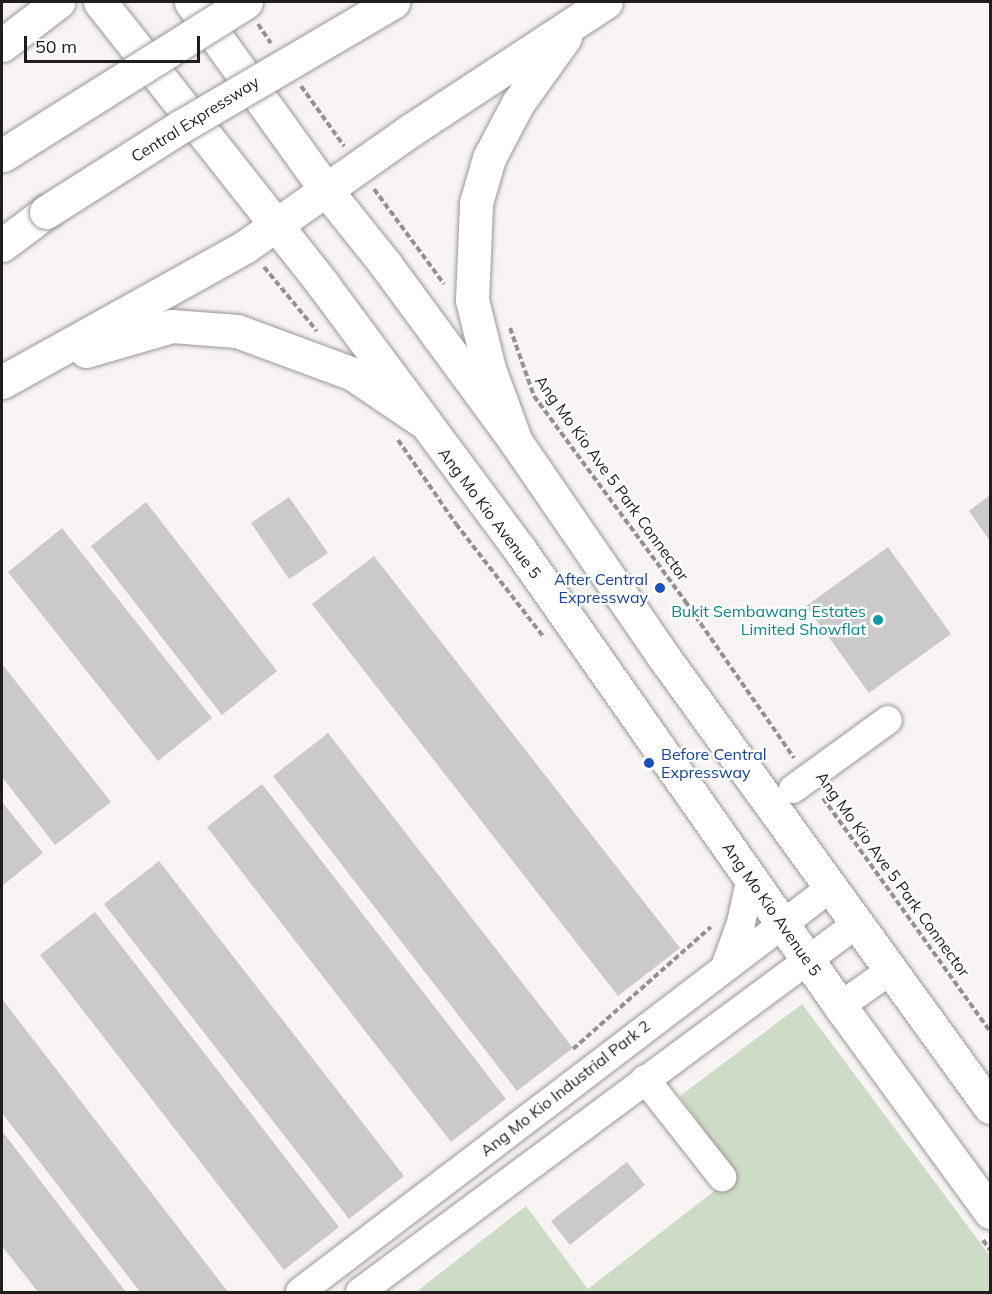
<!DOCTYPE html>
<html>
<head>
<meta charset="utf-8">
<style>
  body { margin:0 }
  #map { position:relative; width:992px; height:1294px; overflow:hidden; background:#f8f4f3; font-family:Mulish,sans-serif }
  div>[style] { position:absolute }
  [style*='--x'] { left:calc(var(--x)*1px); top:calc(var(--y)*1px); width:calc(var(--w)*1px); rotate:calc(var(--a)*1deg) }
  .green>* { inset:0; background:#ccdcc6 }
  .building>* { inset:0; background:#ccc9cb }
  .path>* { height:4px; margin-top:-2px; transform-origin:0; background:repeating-linear-gradient(90deg,#949291 0 6px,transparent 0 9px) }
  .roads { filter:drop-shadow(0 0 2px #9a9796) drop-shadow(0 0 2px #9a9796) }
  .minor>* { height:28px; margin:-14px; padding:0 14px; transform-origin:14px; border-radius:14px; background:#fff }
  .major>* { height:33px; margin:-16.5px; padding:0 16.5px; transform-origin:16.5px; border-radius:16.5px; background:#fff }
  .highway>* { height:33px; margin:-16.5px; padding:0 16.5px; transform-origin:16.5px; border-radius:16.5px; background:#fff }
  .bridges { filter:drop-shadow(0 0 2px #9a9796) drop-shadow(0 0 2px #9a9796) }
  .highway-bridge>* { height:33px; margin:-16.5px; padding:0 16.5px; transform-origin:16.5px; border-radius:16.5px; background:#fff }
  .dots>* { width:16px; height:16px; translate:-50% -50%; box-sizing:border-box; border:3px solid #fff; border-radius:50% }
  span { translate:-50% -50%; white-space:nowrap; text-align:center; line-height:1.15; -webkit-text-stroke:4.5px #fff; paint-order:stroke }
  .street-label { font-size:16px; color:#1f1e1d }
  .transit-label { font-size:16px; color:#164399 }
  .right { translate:-100% -50%; text-align:right }
  .left { translate:0 -50%; text-align:left }
  .culture-label { font-size:16px; color:#0d838f }
  .frame { position:absolute; inset:0; border:3px solid #1f1e1d; pointer-events:none }
  .scale { position:absolute; left:24px; top:36px; width:176px; height:27px; box-sizing:border-box; border:3px solid #1f1e1d; border-top:0; padding-left:8px; font-size:18px; line-height:21px; white-space:nowrap; color:#1f1e1d; -webkit-text-stroke:4px #fff; paint-order:stroke }
</style>
</head>
<body>
<div id="map">
  <div class="green">
    <div style="clip-path:polygon(802px 1004px,990px 1256px,990px 1292px,416px 1292px,526px 1206px,588px 1289px,735px 1175px,680px 1096px)"></div>
  </div>
  <div class="building">
    <div style="clip-path:polygon(990px 495px,990px 541px,969px 511px)"></div>
    <div style="clip-path:polygon(289px 497px,328px 553px,289px 579px,251px 523px)"></div>
    <div style="clip-path:polygon(146px 502px,277px 671px,222px 715px,91px 546px)"></div>
    <div style="clip-path:polygon(62px 528px,212px 718px,158px 761px,8px 572px)"></div>
    <div style="clip-path:polygon(888px 547px,951px 634px,869px 693px,806px 606px)"></div>
    <div style="clip-path:polygon(374px 556px,680px 948px,618px 996px,312px 604px)"></div>
    <div style="clip-path:polygon(2px 664px,111px 802px,55px 845px,2px 777px)"></div>
    <div style="clip-path:polygon(328px 733px,573px 1048px,517px 1091px,273px 776px)"></div>
    <div style="clip-path:polygon(262px 784px,506px 1099px,451px 1142px,207px 827px)"></div>
    <div style="clip-path:polygon(2px 802px,43px 853px,2px 886px)"></div>
    <div style="clip-path:polygon(159px 861px,404px 1176px,349px 1219px,104px 904px)"></div>
    <div style="clip-path:polygon(95px 912px,339px 1227px,284px 1270px,40px 955px)"></div>
    <div style="clip-path:polygon(2px 999px,228px 1292px,140px 1292px,2px 1113px)"></div>
    <div style="clip-path:polygon(2px 1131px,126px 1292px,38px 1292px,2px 1246px)"></div>
    <div style="clip-path:polygon(627px 1162px,645px 1185px,570px 1245px,551px 1221px)"></div>
  </div>
  <div class="path">
    <div style="--x:258;--y:24;--w:23;--a:56"></div>
    <div style="--x:301;--y:86;--w:74;--a:54.4"></div>
    <div style="--x:374;--y:189;--w:118;--a:53.6"></div>
    <div style="--x:264;--y:267;--w:83;--a:50.4"></div>
    <div style="--x:510;--y:328;--w:72;--a:70.6"></div>
    <div style="--x:534;--y:396;--w:255;--a:53.6"></div>
    <div style="--x:685;--y:601;--w:191;--a:55.2"></div>
    <div style="--x:398;--y:440;--w:102;--a:55.4"></div>
    <div style="--x:456;--y:524;--w:142;--a:52.2"></div>
    <div style="--x:823;--y:798;--w:287;--a:54.4"></div>
    <div style="--x:573;--y:1049;--w:184;--a:-41.5"></div>
    <div style="--x:983;--y:1240;--w:12;--a:55"></div>
  </div>
  <div class="roads">
    <div class="minor">
      <div style="--x:793;--y:789;--w:117;--a:-36"></div>
      <div style="--x:725;--y:967;--w:47;--a:-70"></div>
      <div style="--x:741;--y:923;--w:47;--a:-77.7"></div>
      <div style="--x:840;--y:1006;--w:62;--a:-35.2"></div>
      <div style="--x:645;--y:1079;--w:125;--a:51.8"></div>
      <div style="--x:300;--y:1292;--w:670;--a:-37.3"></div>
      <div style="--x:360;--y:1292;--w:620;--a:-36.54"></div>
    </div>
    <div class="major">
      <div style="--x:100;--y:2;--w:362;--a:51.7"></div>
      <div style="--x:324;--y:286;--w:329;--a:53.4"></div>
      <div style="--x:520;--y:550;--w:557;--a:54.94"></div>
      <div style="--x:840;--y:1006;--w:255;--a:53.9"></div>
      <div style="--x:191;--y:2;--w:231;--a:54.3"></div>
      <div style="--x:326;--y:190;--w:96;--a:51.3"></div>
      <div style="--x:386;--y:265;--w:220;--a:53.7"></div>
      <div style="--x:516;--y:442;--w:260;--a:55.5"></div>
      <div style="--x:663;--y:656;--w:557;--a:54.06"></div>
    </div>
    <div class="highway">
      <div style="--x:2;--y:45;--w:71;--a:-37.5"></div>
      <div style="--x:2;--y:245;--w:55;--a:-36.9"></div>
      <div style="--x:86;--y:351;--w:90;--a:-16.2"></div>
      <div style="--x:172;--y:326;--w:65;--a:4.4"></div>
      <div style="--x:237;--y:331;--w:124;--a:20.3"></div>
      <div style="--x:353;--y:374;--w:82;--a:34.1"></div>
      <div style="--x:2;--y:382;--w:279;--a:-29.1"></div>
      <div style="--x:246;--y:246;--w:202;--a:-35.1"></div>
      <div style="--x:411;--y:130;--w:233;--a:-33.3"></div>
      <div style="--x:516;--y:442;--w:78;--a:-110.3"></div>
      <div style="--x:489;--y:369;--w:71;--a:-103.8"></div>
      <div style="--x:472;--y:300;--w:97;--a:-87.6"></div>
      <div style="--x:476;--y:203;--w:47;--a:-73.9"></div>
      <div style="--x:489;--y:158;--w:62;--a:-62.2"></div>
      <div style="--x:518;--y:103;--w:81;--a:-54.5"></div>
    </div>
  </div>
  <div class="bridges">
    <div class="highway-bridge">
      <div style="--x:3;--y:155;--w:287;--a:-32.2"></div>
      <div style="--x:46;--y:212;--w:159;--a:-32.4"></div>
      <div style="--x:180;--y:127;--w:247;--a:-30.4"></div>
    </div>
  </div>
  <div class="dots">
    <div style="left:660px;top:588px;background:#1a4fb4"></div>
    <div style="left:878px;top:620px;background:#0f9aa8"></div>
    <div style="left:649px;top:763px;background:#1a4fb4"></div>
  </div>
  <div class="street-label">
    <span style="left:195px;top:119px;rotate:-32deg">Central Expressway</span>
    <span style="left:612px;top:478px;rotate:54deg">Ang Mo Kio Ave 5 Park Connector</span>
    <span style="left:490px;top:513px;rotate:53deg">Ang Mo Kio Avenue 5</span>
    <span style="left:893px;top:874px;rotate:54deg">Ang Mo Kio Ave 5 Park Connector</span>
    <span style="left:772px;top:909px;rotate:55deg">Ang Mo Kio Avenue 5</span>
    <span style="left:565px;top:1088px;rotate:-38deg">Ang Mo Kio Industrial Park 2</span>
  </div>
  <div class="transit-label">
    <span class="right" style="left:648px;top:588px">After Central<br>Expressway</span>
    <span class="left" style="left:661px;top:763px">Before Central<br>Expressway</span>
  </div>
  <div class="culture-label">
    <span class="right" style="left:866px;top:620px">Bukit Sembawang Estates<br>Limited Showflat</span>
  </div>
  <div class="frame"></div>
  <div class="scale">50 m</div>
</div>
</body>
</html>
